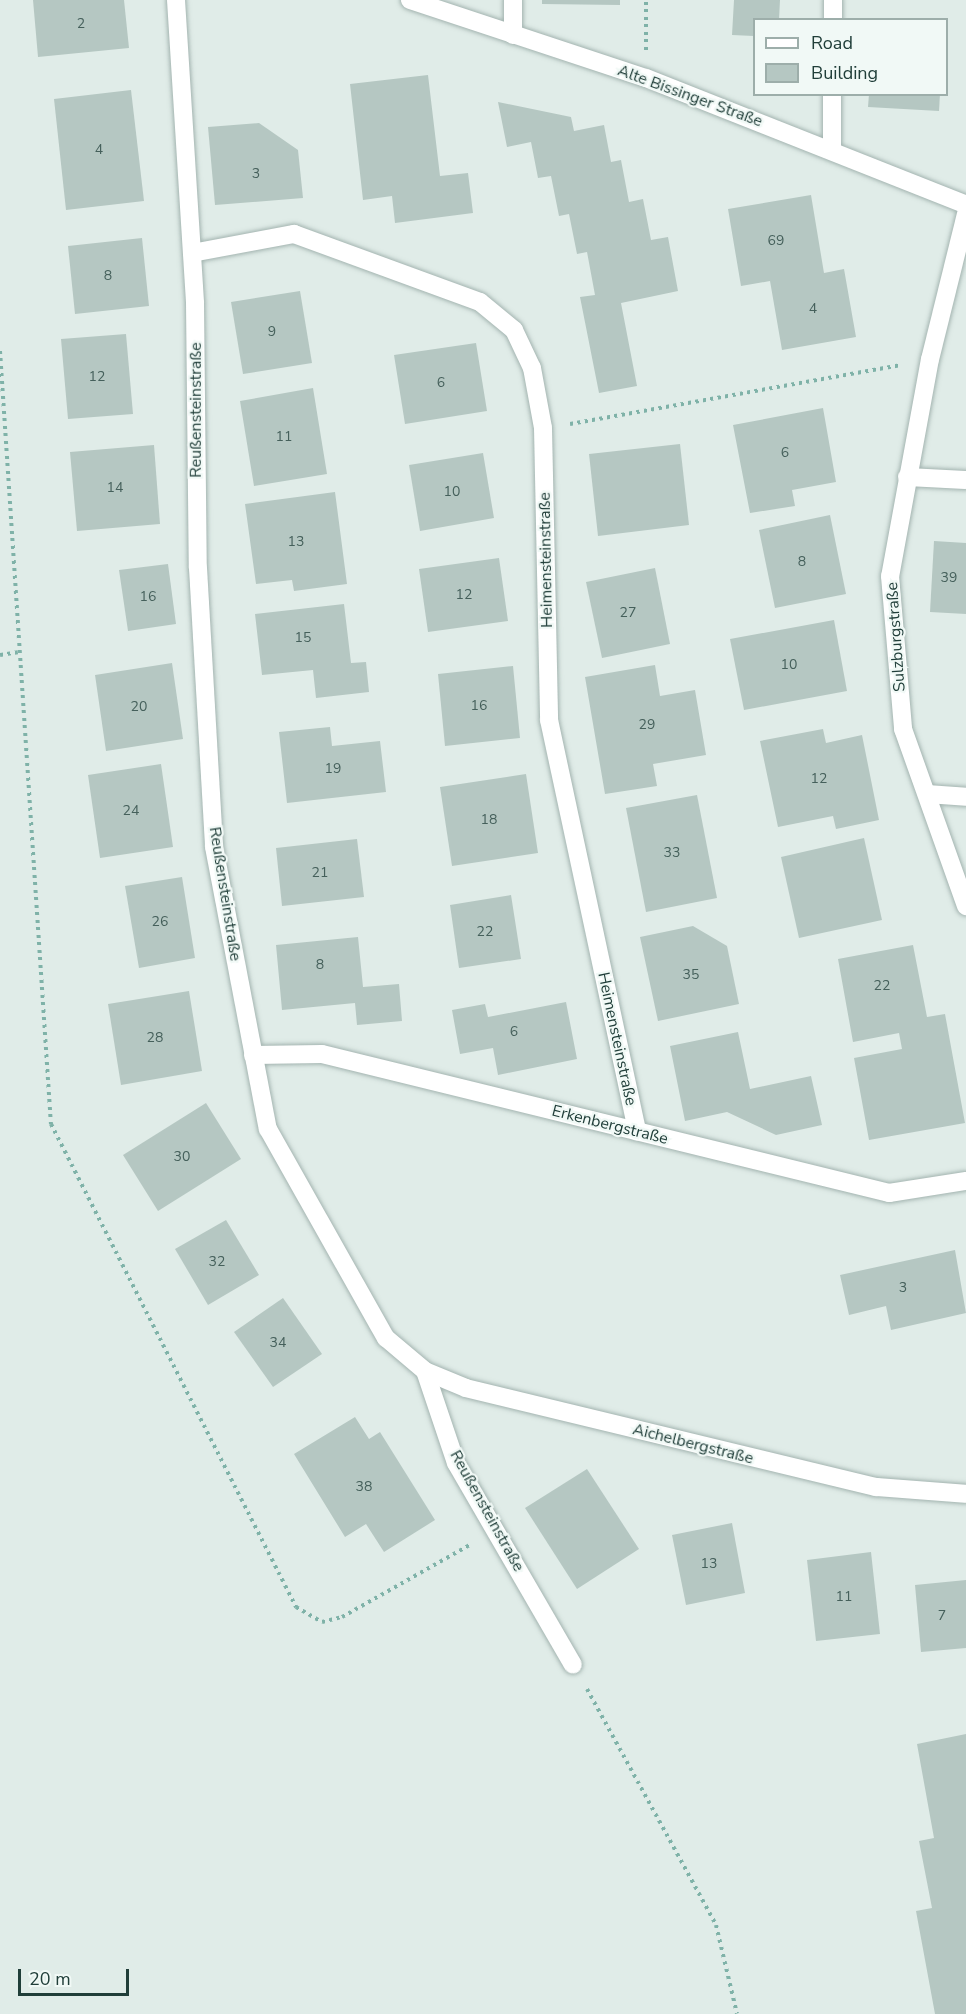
<!DOCTYPE html>
<html>
<head>
<meta charset="utf-8">
<style>
  body { margin:0 }
  #map { position:relative; width:966px; height:2014px; overflow:hidden; background:#e0ece8; font-family:"Nunito Sans",sans-serif }
  div>[style] { position:absolute }
  [style*='--x'] { left:calc(var(--x)*1px); top:calc(var(--y)*1px); width:calc(var(--w)*1px); rotate:calc(var(--a)*1deg) }
  .building>* { inset:0; background:#b5c7c2 }
  .path>* { height:4px; margin-top:-2px; transform-origin:0; background:repeating-linear-gradient(90deg,#7fb2a8 0 3px,transparent 0 7.5px) }
  .roads { filter:drop-shadow(0 0 2px #a3b4b0) drop-shadow(0 0 2px #a3b4b0) }
  .street>* { height:18px; margin:-9px; padding:0 9px; transform-origin:9px; border-radius:9px; background:#fff }
  span { translate:-50% -50%; white-space:nowrap; text-align:center; line-height:1.15; -webkit-text-stroke:4.5px #f1f9f6; paint-order:stroke }
  .number-label { font-size:14px; color:#45605b }
  .number-label span { -webkit-text-stroke-width:0 }
  .street-label { font-size:16px; color:#203e39 }
  .legend { position:absolute; left:753px; top:18px; width:195px; height:78px; box-sizing:border-box; background:#f1f9f6; border:2px solid #9daeaa; margin:0; padding:8px 10px; list-style:none; font-size:18px; color:#203e39 }
  .legend li { display:flex; align-items:center; gap:12px; height:30px }
  .legend b { width:30px; border:2px solid #9daeaa }
  .scale { position:absolute; left:18px; top:1969px; width:111px; height:27px; box-sizing:border-box; border:3px solid #203e39; border-top:0; padding-left:8px; font-size:18px; line-height:21px; white-space:nowrap; color:#203e39; -webkit-text-stroke:4px #f1f9f6; paint-order:stroke }
</style>
</head>
<body>
<div id="map">
  <div class="building">
    <div style="clip-path:polygon(33px 0,124px 0,129px 48px,38px 57px)"></div>
    <div style="clip-path:polygon(542px 0,620px 0,620px 5px,542px 4px)"></div>
    <div style="clip-path:polygon(734px 0,780px 0,779px 20px,754px 20px,754px 36px,732px 35px)"></div>
    <div style="clip-path:polygon(428px 75px,440px 176px,468px 173px,473px 213px,395px 223px,392px 196px,363px 200px,350px 84px)"></div>
    <div style="clip-path:polygon(131px 90px,144px 201px,66px 210px,54px 99px)"></div>
    <div style="clip-path:polygon(869px 94px,940px 94px,939px 111px,868px 107px)"></div>
    <div style="clip-path:polygon(498px 102px,571px 117px,574px 131px,604px 125px,611px 162px,621px 160px,629px 202px,643px 199px,651px 240px,668px 237px,678px 291px,621px 303px,637px 386px,599px 393px,580px 297px,595px 295px,587px 252px,577px 254px,569px 214px,559px 216px,551px 176px,538px 178px,531px 142px,507px 147px)"></div>
    <div style="clip-path:polygon(259px 123px,298px 150px,303px 198px,215px 205px,208px 127px)"></div>
    <div style="clip-path:polygon(811px 195px,824px 273px,844px 269px,856px 337px,782px 350px,770px 281px,741px 286px,728px 209px)"></div>
    <div style="clip-path:polygon(142px 238px,149px 306px,75px 314px,68px 246px)"></div>
    <div style="clip-path:polygon(300px 291px,312px 363px,243px 374px,231px 302px)"></div>
    <div style="clip-path:polygon(126px 334px,133px 414px,68px 419px,61px 339px)"></div>
    <div style="clip-path:polygon(476px 343px,487px 411px,405px 424px,394px 355px)"></div>
    <div style="clip-path:polygon(313px 388px,327px 474px,254px 486px,240px 401px)"></div>
    <div style="clip-path:polygon(823px 408px,836px 482px,792px 490px,795px 506px,750px 513px,733px 425px)"></div>
    <div style="clip-path:polygon(680px 444px,689px 525px,598px 536px,589px 454px)"></div>
    <div style="clip-path:polygon(154px 445px,160px 524px,77px 531px,70px 452px)"></div>
    <div style="clip-path:polygon(483px 453px,494px 518px,420px 531px,409px 465px)"></div>
    <div style="clip-path:polygon(335px 492px,347px 584px,294px 591px,292px 580px,256px 584px,245px 504px)"></div>
    <div style="clip-path:polygon(830px 515px,846px 594px,775px 608px,759px 530px)"></div>
    <div style="clip-path:polygon(934px 541px,966px 543px,966px 614px,930px 612px)"></div>
    <div style="clip-path:polygon(499px 558px,508px 621px,428px 632px,419px 569px)"></div>
    <div style="clip-path:polygon(168px 564px,176px 624px,128px 631px,119px 570px)"></div>
    <div style="clip-path:polygon(655px 568px,670px 644px,602px 658px,586px 582px)"></div>
    <div style="clip-path:polygon(344px 604px,351px 663px,366px 662px,369px 692px,316px 698px,313px 670px,262px 675px,255px 614px)"></div>
    <div style="clip-path:polygon(834px 620px,847px 691px,744px 710px,730px 639px)"></div>
    <div style="clip-path:polygon(172px 663px,183px 739px,106px 751px,95px 675px)"></div>
    <div style="clip-path:polygon(655px 665px,660px 696px,695px 690px,706px 755px,653px 764px,657px 786px,605px 794px,585px 677px)"></div>
    <div style="clip-path:polygon(513px 666px,520px 738px,445px 746px,438px 674px)"></div>
    <div style="clip-path:polygon(330px 727px,332px 746px,380px 741px,386px 792px,287px 803px,279px 732px)"></div>
    <div style="clip-path:polygon(823px 729px,826px 743px,862px 735px,879px 820px,836px 829px,833px 816px,778px 827px,760px 741px)"></div>
    <div style="clip-path:polygon(161px 764px,173px 847px,100px 858px,88px 775px)"></div>
    <div style="clip-path:polygon(526px 774px,538px 853px,452px 866px,440px 787px)"></div>
    <div style="clip-path:polygon(697px 795px,717px 898px,646px 912px,626px 808px)"></div>
    <div style="clip-path:polygon(864px 838px,882px 920px,799px 938px,781px 857px)"></div>
    <div style="clip-path:polygon(357px 839px,364px 897px,282px 906px,276px 848px)"></div>
    <div style="clip-path:polygon(182px 877px,195px 958px,139px 968px,125px 886px)"></div>
    <div style="clip-path:polygon(511px 895px,521px 959px,459px 968px,450px 905px)"></div>
    <div style="clip-path:polygon(693px 926px,727px 946px,739px 1004px,658px 1021px,640px 937px)"></div>
    <div style="clip-path:polygon(358px 937px,363px 987px,399px 984px,402px 1021px,357px 1025px,355px 1003px,282px 1010px,276px 945px)"></div>
    <div style="clip-path:polygon(913px 945px,927px 1017px,945px 1014px,965px 1123px,869px 1140px,854px 1058px,902px 1049px,899px 1033px,853px 1042px,838px 959px)"></div>
    <div style="clip-path:polygon(189px 991px,202px 1071px,121px 1085px,108px 1004px)"></div>
    <div style="clip-path:polygon(566px 1002px,577px 1059px,498px 1075px,493px 1048px,460px 1054px,452px 1010px,485px 1004px,488px 1017px)"></div>
    <div style="clip-path:polygon(738px 1032px,750px 1089px,811px 1076px,822px 1125px,776px 1135px,727px 1112px,685px 1121px,670px 1046px)"></div>
    <div style="clip-path:polygon(206px 1103px,241px 1159px,158px 1211px,123px 1155px)"></div>
    <div style="clip-path:polygon(226px 1220px,259px 1275px,208px 1305px,175px 1249px)"></div>
    <div style="clip-path:polygon(955px 1250px,966px 1313px,891px 1330px,886px 1306px,849px 1315px,840px 1275px)"></div>
    <div style="clip-path:polygon(283px 1298px,322px 1354px,273px 1387px,234px 1332px)"></div>
    <div style="clip-path:polygon(355px 1417px,369px 1439px,380px 1432px,435px 1520px,384px 1552px,366px 1524px,345px 1537px,294px 1454px)"></div>
    <div style="clip-path:polygon(587px 1469px,639px 1549px,577px 1589px,525px 1508px)"></div>
    <div style="clip-path:polygon(732px 1523px,745px 1593px,686px 1605px,672px 1535px)"></div>
    <div style="clip-path:polygon(871px 1552px,880px 1634px,816px 1641px,807px 1560px)"></div>
    <div style="clip-path:polygon(966px 1580px,966px 1648px,921px 1652px,915px 1585px)"></div>
    <div style="clip-path:polygon(966px 1734px,966px 2014px,935px 2014px,916px 1911px,932px 1908px,919px 1841px,934px 1838px,917px 1744px)"></div>
  </div>
  <div class="path">
    <div style="--x:646;--y:50;--w:50;--a:-90"></div>
    <div style="--x:0;--y:351;--w:775;--a:86.23"></div>
    <div style="--x:51;--y:1124;--w:542;--a:63.1"></div>
    <div style="--x:296;--y:1607;--w:30;--a:30"></div>
    <div style="--x:322;--y:1622;--w:21;--a:-14"></div>
    <div style="--x:342;--y:1617;--w:147;--a:-29.4"></div>
    <div style="--x:570;--y:424;--w:335;--a:-10.1"></div>
    <div style="--x:0;--y:655;--w:18;--a:-9"></div>
    <div style="--x:587;--y:1689;--w:269;--a:61.3"></div>
    <div style="--x:716;--y:1925;--w:91;--a:76.7"></div>
  </div>
  <div class="roads">
    <div class="street">
      <div style="--x:176;--y:0;--w:304;--a:86.4"></div>
      <div style="--x:195;--y:303;--w:265;--a:89.4"></div>
      <div style="--x:198;--y:568;--w:279;--a:86.7"></div>
      <div style="--x:214;--y:847;--w:287;--a:79.2"></div>
      <div style="--x:268;--y:1129;--w:240;--a:60.6"></div>
      <div style="--x:386;--y:1338;--w:51;--a:40.2"></div>
      <div style="--x:425;--y:1371;--w:97;--a:71.4"></div>
      <div style="--x:456;--y:1463;--w:233;--a:59.9"></div>
      <div style="--x:410;--y:0;--w:249;--a:18.3"></div>
      <div style="--x:646;--y:78;--w:344;--a:21.6"></div>
      <div style="--x:833;--y:20;--w:20;--a:-90"></div>
      <div style="--x:513;--y:35;--w:35;--a:-90"></div>
      <div style="--x:832;--y:150;--w:56;--a:-90"></div>
      <div style="--x:966;--y:214;--w:149;--a:103.9"></div>
      <div style="--x:930;--y:359;--w:221;--a:100.4"></div>
      <div style="--x:890;--y:576;--w:154;--a:85.1"></div>
      <div style="--x:903;--y:729;--w:188;--a:70.4"></div>
      <div style="--x:192;--y:253;--w:104;--a:-10.6"></div>
      <div style="--x:294;--y:234;--w:198;--a:20.1"></div>
      <div style="--x:480;--y:302;--w:44;--a:39.5"></div>
      <div style="--x:514;--y:330;--w:42;--a:64.7"></div>
      <div style="--x:532;--y:368;--w:61;--a:79.6"></div>
      <div style="--x:543;--y:428;--w:292;--a:88.8"></div>
      <div style="--x:549;--y:720;--w:421;--a:77.9"></div>
      <div style="--x:907;--y:477;--w:59;--a:2.9"></div>
      <div style="--x:927;--y:794;--w:39;--a:4"></div>
      <div style="--x:253;--y:1055;--w:69;--a:-0.8"></div>
      <div style="--x:322;--y:1054;--w:584;--a:13.77"></div>
      <div style="--x:889;--y:1193;--w:78;--a:-8.9"></div>
      <div style="--x:425;--y:1371;--w:44;--a:22.5"></div>
      <div style="--x:466;--y:1388;--w:422;--a:13.6"></div>
      <div style="--x:876;--y:1487;--w:90;--a:4.4"></div>
    </div>
  </div>
  <div class="number-label">
    <span style="left:81px;top:24px">2</span>
    <span style="left:99px;top:150px">4</span>
    <span style="left:256px;top:174px">3</span>
    <span style="left:776px;top:241px">69</span>
    <span style="left:108px;top:276px">8</span>
    <span style="left:813px;top:309px">4</span>
    <span style="left:272px;top:332px">9</span>
    <span style="left:97px;top:377px">12</span>
    <span style="left:441px;top:383px">6</span>
    <span style="left:284px;top:437px">11</span>
    <span style="left:785px;top:453px">6</span>
    <span style="left:115px;top:488px">14</span>
    <span style="left:452px;top:492px">10</span>
    <span style="left:296px;top:542px">13</span>
    <span style="left:802px;top:562px">8</span>
    <span style="left:949px;top:578px">39</span>
    <span style="left:464px;top:595px">12</span>
    <span style="left:148px;top:597px">16</span>
    <span style="left:628px;top:613px">27</span>
    <span style="left:303px;top:638px">15</span>
    <span style="left:789px;top:665px">10</span>
    <span style="left:479px;top:706px">16</span>
    <span style="left:139px;top:707px">20</span>
    <span style="left:647px;top:725px">29</span>
    <span style="left:333px;top:769px">19</span>
    <span style="left:819px;top:779px">12</span>
    <span style="left:131px;top:811px">24</span>
    <span style="left:489px;top:820px">18</span>
    <span style="left:672px;top:853px">33</span>
    <span style="left:320px;top:873px">21</span>
    <span style="left:160px;top:922px">26</span>
    <span style="left:485px;top:932px">22</span>
    <span style="left:320px;top:965px">8</span>
    <span style="left:691px;top:975px">35</span>
    <span style="left:882px;top:986px">22</span>
    <span style="left:514px;top:1032px">6</span>
    <span style="left:155px;top:1038px">28</span>
    <span style="left:182px;top:1157px">30</span>
    <span style="left:217px;top:1262px">32</span>
    <span style="left:903px;top:1288px">3</span>
    <span style="left:278px;top:1343px">34</span>
    <span style="left:364px;top:1487px">38</span>
    <span style="left:709px;top:1564px">13</span>
    <span style="left:844px;top:1597px">11</span>
    <span style="left:942px;top:1616px">7</span>
  </div>
  <div class="street-label">
    <span style="left:690px;top:96px;rotate:20deg">Alte Bissinger Straße</span>
    <span style="left:196px;top:410px;rotate:-90deg">Reußensteinstraße</span>
    <span style="left:546px;top:560px;rotate:-91deg">Heimensteinstraße</span>
    <span style="left:896px;top:637px;rotate:-94deg">Sulzburgstraße</span>
    <span style="left:225px;top:894px;rotate:81deg">Reußensteinstraße</span>
    <span style="left:617px;top:1039px;rotate:78deg">Heimensteinstraße</span>
    <span style="left:610px;top:1125px;rotate:14deg">Erkenbergstraße</span>
    <span style="left:693px;top:1444px;rotate:14deg">Aichelbergstraße</span>
    <span style="left:487px;top:1511px;rotate:61deg">Reußensteinstraße</span>
  </div>
  <ul class="legend">
  <li><b style="height:8px;background:#fff"></b>Road</li>
  <li><b style="height:16px;background:#b5c7c2"></b>Building</li>
  </ul>
  <div class="scale">20 m</div>
</div>
</body>
</html>
